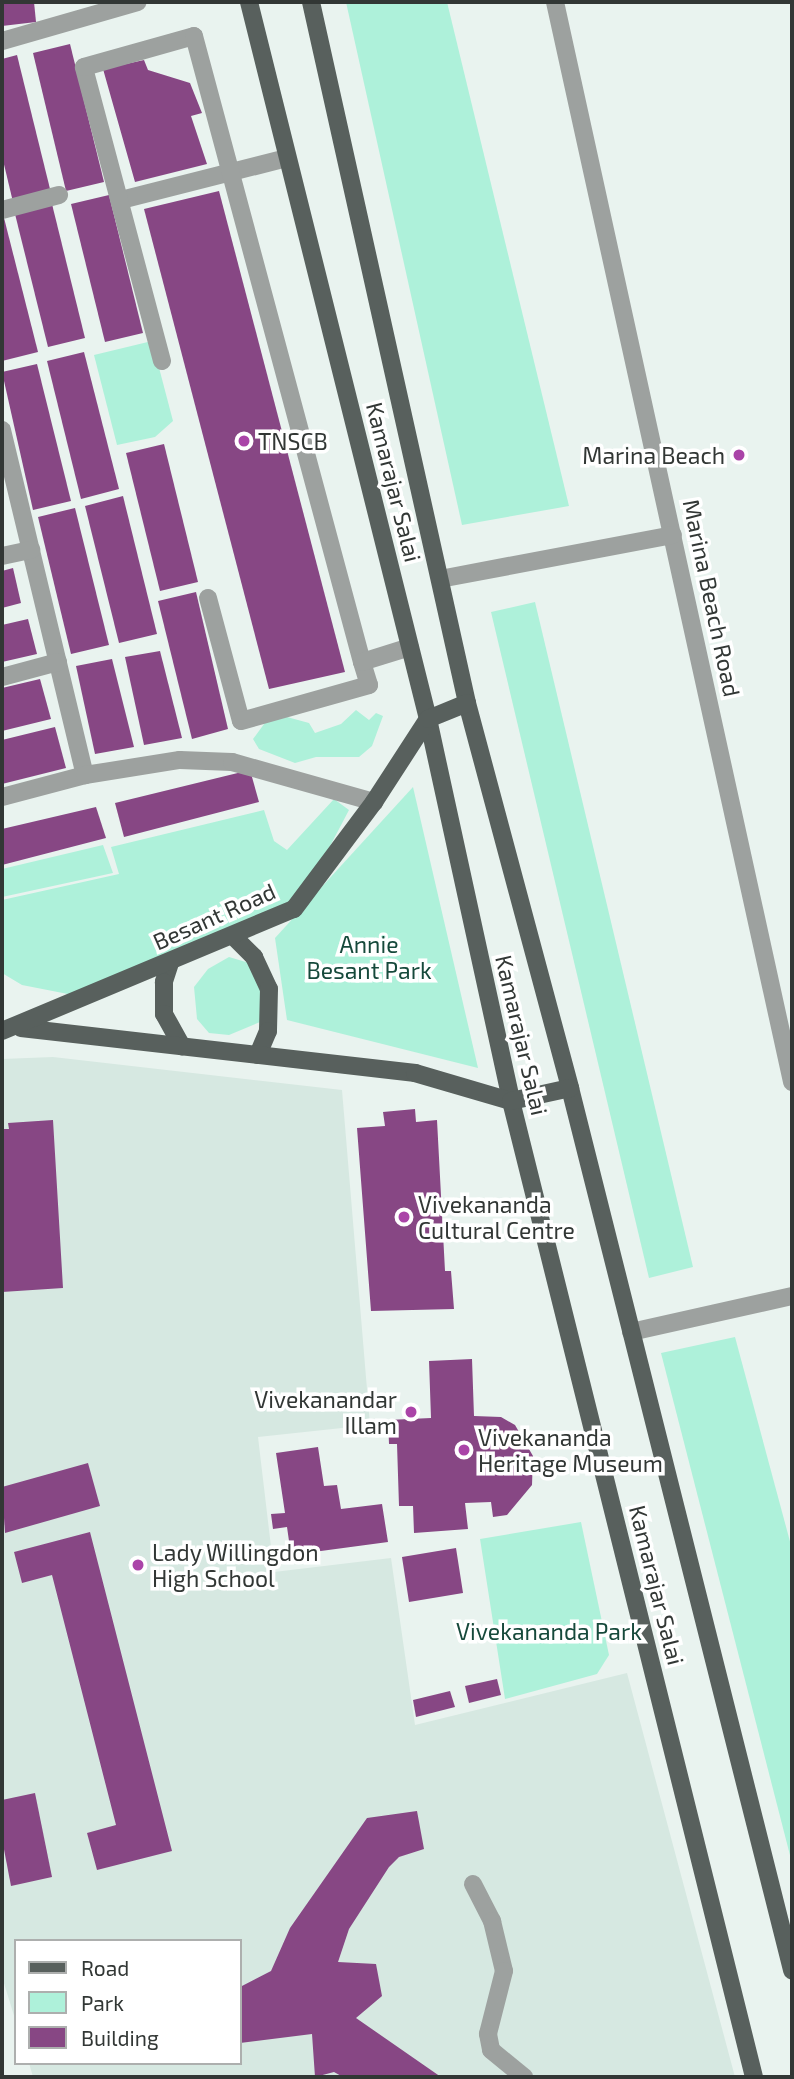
<!DOCTYPE html>
<html>
<head>
<meta charset="utf-8">
<style>
  body { margin:0 }
  #map { position:relative; width:794px; height:2079px; overflow:hidden; background:#e9f3ef; font-family:"Exo 2",sans-serif }
  div>[style] { position:absolute }
  [style*='--x'] { left:calc(var(--x)*1px); top:calc(var(--y)*1px); width:calc(var(--w)*1px); rotate:calc(var(--a)*1deg) }
  .built>* { inset:0; background:#d6e8e1 }
  .green>* { inset:0; background:#aef1da }
  .building>* { inset:0; background:#874784 }
  .minor>* { height:18px; margin:-9px; padding:0 9px; transform-origin:9px; border-radius:9px; background:#9da19f }
  .major>* { height:18px; margin:-9px; padding:0 9px; transform-origin:9px; border-radius:9px; background:#58605d }
  .dots>* { width:19px; height:19px; translate:-50% -50%; box-sizing:border-box; border:4px solid #fff; border-radius:50% }
  span { translate:-50% -50%; white-space:nowrap; text-align:center; line-height:1.15; -webkit-text-stroke:7px #fff; paint-order:stroke }
  .poi-label { font-size:23px; color:#323735 }
  .left { translate:0 -50%; text-align:left }
  .right { translate:-100% -50%; text-align:right }
  .street-label { font-size:23px; color:#323735 }
  .park-label { font-size:23px; color:#16493b }
  .frame { position:absolute; inset:0; border:4px solid #323735; pointer-events:none }
  .legend { position:absolute; left:14px; top:1939px; width:228px; height:126px; box-sizing:border-box; background:#fff; border:2px solid #adafae; margin:0; padding:9px 12px; list-style:none; font-size:21px; color:#323735 }
  .legend li { display:flex; align-items:center; gap:14px; height:35px }
  .legend b { width:35px; border:2px solid #adafae }
</style>
</head>
<body>
<div id="map">
  <div class="built">
    <div style="clip-path:polygon(53px 1057px,342px 1090px,370px 1425px,258px 1437px,274px 1572px,391px 1558px,415px 1725px,627px 1673px,735px 2077px,33px 2077px,29px 2063px,240px 2063px,240px 1941px,16px 1941px,16px 2022px,2px 1977px,2px 1059px)"></div>
  </div>
  <div class="green">
    <div style="clip-path:polygon(346px 2px,447px 2px,569px 506px,462px 525px)"></div>
    <div style="clip-path:polygon(152px 341px,173px 421px,155px 437px,117px 445px,94px 355px)"></div>
    <div style="clip-path:polygon(535px 602px,693px 1267px,649px 1278px,491px 612px)"></div>
    <div style="clip-path:polygon(356px 710px,369px 720px,376px 713px,383px 716px,372px 746px,359px 757px,316px 757px,295px 763px,259px 749px,253px 739px,267px 720px,287px 717px,309px 723px,315px 733px,341px 724px)"></div>
    <div style="clip-path:polygon(413px 787px,478px 1068px,287px 1020px,275px 938px)"></div>
    <div style="clip-path:polygon(334px 799px,349px 810px,319px 867px,291px 907px,73px 995px,22px 985px,2px 973px,2px 900px,119px 874px,111px 847px,264px 810px,274px 841px,287px 850px)"></div>
    <div style="clip-path:polygon(103px 845px,113px 873px,2px 897px,2px 869px)"></div>
    <div style="clip-path:polygon(229px 957px,263px 967px,260px 1022px,229px 1035px,209px 1033px,197px 1019px,194px 987px,208px 969px)"></div>
    <div style="clip-path:polygon(735px 1337px,792px 1549px,792px 1863px,661px 1353px)"></div>
    <div style="clip-path:polygon(581px 1522px,609px 1655px,597px 1674px,505px 1699px,480px 1539px)"></div>
  </div>
  <div class="building">
    <div style="clip-path:polygon(2px 2px,34px 2px,36px 22px,2px 26px)"></div>
    <div style="clip-path:polygon(70px 44px,104px 182px,66px 191px,33px 53px)"></div>
    <div style="clip-path:polygon(17px 55px,51px 193px,13px 202px,2px 156px,2px 59px)"></div>
    <div style="clip-path:polygon(144px 60px,148px 70px,190px 83px,202px 113px,191px 116px,207px 164px,135px 182px,103px 69px)"></div>
    <div style="clip-path:polygon(219px 191px,345px 672px,269px 689px,144px 209px)"></div>
    <div style="clip-path:polygon(109px 195px,143px 333px,105px 342px,71px 204px)"></div>
    <div style="clip-path:polygon(51px 200px,85px 338px,48px 347px,14px 210px)"></div>
    <div style="clip-path:polygon(2px 210px,38px 352px,2px 361px)"></div>
    <div style="clip-path:polygon(84px 352px,119px 489px,81px 499px,47px 361px)"></div>
    <div style="clip-path:polygon(37px 364px,71px 501px,33px 510px,2px 372px)"></div>
    <div style="clip-path:polygon(164px 444px,198px 582px,160px 591px,126px 453px)"></div>
    <div style="clip-path:polygon(123px 496px,157px 634px,119px 643px,85px 506px)"></div>
    <div style="clip-path:polygon(75px 508px,109px 645px,71px 654px,38px 517px)"></div>
    <div style="clip-path:polygon(13px 568px,21px 603px,2px 608px,2px 571px)"></div>
    <div style="clip-path:polygon(196px 592px,228px 729px,192px 739px,158px 601px)"></div>
    <div style="clip-path:polygon(28px 619px,37px 654px,2px 662px,2px 625px)"></div>
    <div style="clip-path:polygon(160px 651px,182px 738px,144px 745px,125px 657px)"></div>
    <div style="clip-path:polygon(112px 659px,134px 747px,95px 754px,76px 666px)"></div>
    <div style="clip-path:polygon(40px 679px,51px 719px,2px 731px,2px 688px)"></div>
    <div style="clip-path:polygon(55px 727px,66px 768px,2px 784px,2px 740px)"></div>
    <div style="clip-path:polygon(250px 770px,259px 802px,124px 837px,115px 803px)"></div>
    <div style="clip-path:polygon(96px 807px,106px 838px,2px 865px,2px 829px)"></div>
    <div style="clip-path:polygon(415px 1109px,416px 1122px,437px 1120px,445px 1271px,451px 1271px,454px 1309px,371px 1311px,357px 1128px,385px 1126px,383px 1112px)"></div>
    <div style="clip-path:polygon(53px 1120px,63px 1288px,2px 1292px,2px 1129px,9px 1129px,8px 1123px)"></div>
    <div style="clip-path:polygon(472px 1359px,474px 1416px,501px 1417px,515px 1425px,533px 1456px,532px 1485px,507px 1515px,493px 1517px,491px 1502px,465px 1503px,468px 1529px,414px 1533px,413px 1506px,399px 1506px,397px 1444px,389px 1444px,388px 1420px,431px 1418px,429px 1361px)"></div>
    <div style="clip-path:polygon(318px 1447px,324px 1486px,337px 1485px,341px 1509px,382px 1504px,388px 1542px,291px 1555px,287px 1527px,273px 1529px,271px 1514px,285px 1513px,276px 1453px)"></div>
    <div style="clip-path:polygon(88px 1463px,100px 1506px,5px 1533px,2px 1487px)"></div>
    <div style="clip-path:polygon(90px 1532px,172px 1851px,97px 1870px,87px 1833px,116px 1825px,52px 1575px,22px 1583px,14px 1552px)"></div>
    <div style="clip-path:polygon(456px 1548px,463px 1593px,409px 1602px,402px 1557px)"></div>
    <div style="clip-path:polygon(497px 1679px,501px 1695px,469px 1703px,465px 1686px)"></div>
    <div style="clip-path:polygon(450px 1691px,455px 1707px,416px 1717px,413px 1700px)"></div>
    <div style="clip-path:polygon(35px 1793px,52px 1877px,11px 1886px,2px 1839px,2px 1800px)"></div>
    <div style="clip-path:polygon(417px 1811px,424px 1849px,399px 1857px,389px 1867px,349px 1929px,338px 1962px,376px 1964px,382px 1996px,356px 2018px,441px 2077px,343px 2077px,334px 2072px,315px 2077px,312px 2034px,240px 2043px,240px 1987px,271px 1971px,290px 1928px,367px 1818px)"></div>
  </div>
  <div class="minor">
    <div style="--x:555;--y:2;--w:1106;--a:77.62"></div>
    <div style="--x:2;--y:41;--w:141;--a:-16"></div>
    <div style="--x:121;--y:200;--w:171;--a:-14.2"></div>
    <div style="--x:2;--y:210;--w:59;--a:-14.7"></div>
    <div style="--x:162;--y:361;--w:304;--a:-104.9"></div>
    <div style="--x:84;--y:67;--w:114;--a:-15.7"></div>
    <div style="--x:194;--y:36;--w:648;--a:74.98"></div>
    <div style="--x:2;--y:430;--w:355;--a:76.5"></div>
    <div style="--x:2;--y:556;--w:30;--a:-12"></div>
    <div style="--x:440;--y:579;--w:237;--a:-10.7"></div>
    <div style="--x:208;--y:598;--w:127;--a:75"></div>
    <div style="--x:241;--y:721;--w:133;--a:-15.7"></div>
    <div style="--x:369;--y:685;--w:24;--a:-107"></div>
    <div style="--x:362;--y:662;--w:50;--a:-17.4"></div>
    <div style="--x:2;--y:677;--w:58;--a:-15"></div>
    <div style="--x:2;--y:797;--w:86;--a:-14.8"></div>
    <div style="--x:85;--y:775;--w:96;--a:-9"></div>
    <div style="--x:180;--y:760;--w:52;--a:2.2"></div>
    <div style="--x:232;--y:762;--w:148;--a:15.7"></div>
    <div style="--x:631;--y:1332;--w:165;--a:-12.6"></div>
    <div style="--x:473;--y:1884;--w:42;--a:62.8"></div>
    <div style="--x:492;--y:1921;--w:51;--a:76.5"></div>
    <div style="--x:504;--y:1971;--w:65;--a:104.3"></div>
    <div style="--x:488;--y:2034;--w:16;--a:79"></div>
    <div style="--x:491;--y:2050;--w:43;--a:39.3"></div>
  </div>
  <div class="major">
    <div style="--x:249;--y:2;--w:739;--a:75.98"></div>
    <div style="--x:428;--y:719;--w:391;--a:77.7"></div>
    <div style="--x:511;--y:1101;--w:1006;--a:76.02"></div>
    <div style="--x:311;--y:2;--w:718;--a:77.45"></div>
    <div style="--x:467;--y:703;--w:399;--a:75"></div>
    <div style="--x:570;--y:1088;--w:910;--a:75.87"></div>
    <div style="--x:233;--y:936;--w:30;--a:45"></div>
    <div style="--x:254;--y:957;--w:35;--a:65"></div>
    <div style="--x:269;--y:989;--w:42;--a:91.4"></div>
    <div style="--x:268;--y:1031;--w:26;--a:113"></div>
    <div style="--x:170;--y:963;--w:20;--a:108"></div>
    <div style="--x:164;--y:982;--w:32;--a:90"></div>
    <div style="--x:164;--y:1014;--w:37;--a:61"></div>
    <div style="--x:21;--y:1028;--w:397;--a:6.5"></div>
    <div style="--x:415;--y:1073;--w:100;--a:16.3"></div>
    <div style="--x:511;--y:1101;--w:60;--a:-12.4"></div>
    <div style="--x:2;--y:1031;--w:316;--a:-22.7"></div>
    <div style="--x:294;--y:909;--w:134;--a:-53.2"></div>
    <div style="--x:374;--y:802;--w:99;--a:-57"></div>
    <div style="--x:428;--y:719;--w:42;--a:-22.3"></div>
  </div>
  <div class="dots">
    <div style="left:244px;top:441px;background:#aa44a8"></div>
    <div style="left:739px;top:455px;background:#aa44a8"></div>
    <div style="left:404px;top:1217px;background:#aa44a8"></div>
    <div style="left:411px;top:1412px;background:#aa44a8"></div>
    <div style="left:464px;top:1450px;background:#aa44a8"></div>
    <div style="left:138px;top:1565px;background:#aa44a8"></div>
  </div>
  <div class="poi-label">
    <span class="left" style="left:258px;top:441px">TNSCB</span>
    <span class="right" style="left:725px;top:455px">Marina Beach</span>
    <span class="left" style="left:418px;top:1217px">Vivekananda<br>Cultural Centre</span>
    <span class="right" style="left:397px;top:1412px">Vivekanandar<br>Illam</span>
    <span class="left" style="left:478px;top:1450px">Vivekananda<br>Heritage Museum</span>
    <span class="left" style="left:152px;top:1565px">Lady Willingdon<br>High School</span>
  </div>
  <div class="street-label">
    <span style="left:394px;top:482px;rotate:76deg">Kamarajar Salai</span>
    <span style="left:712px;top:598px;rotate:78deg">Marina Beach Road</span>
    <span style="left:214px;top:916px;rotate:-24deg">Besant Road</span>
    <span style="left:522px;top:1035px;rotate:77deg">Kamarajar Salai</span>
    <span style="left:657px;top:1585px;rotate:76deg">Kamarajar Salai</span>
  </div>
  <div class="park-label">
    <span style="left:369px;top:957px">Annie<br>Besant Park</span>
    <span style="left:549px;top:1631px">Vivekananda Park</span>
  </div>
  <div class="frame"></div>
  <ul class="legend">
  <li><b style="height:9px;background:#58605d"></b>Road</li>
  <li><b style="height:19px;background:#aef1da"></b>Park</li>
  <li><b style="height:19px;background:#874784"></b>Building</li>
  </ul>
</div>
</body>
</html>
